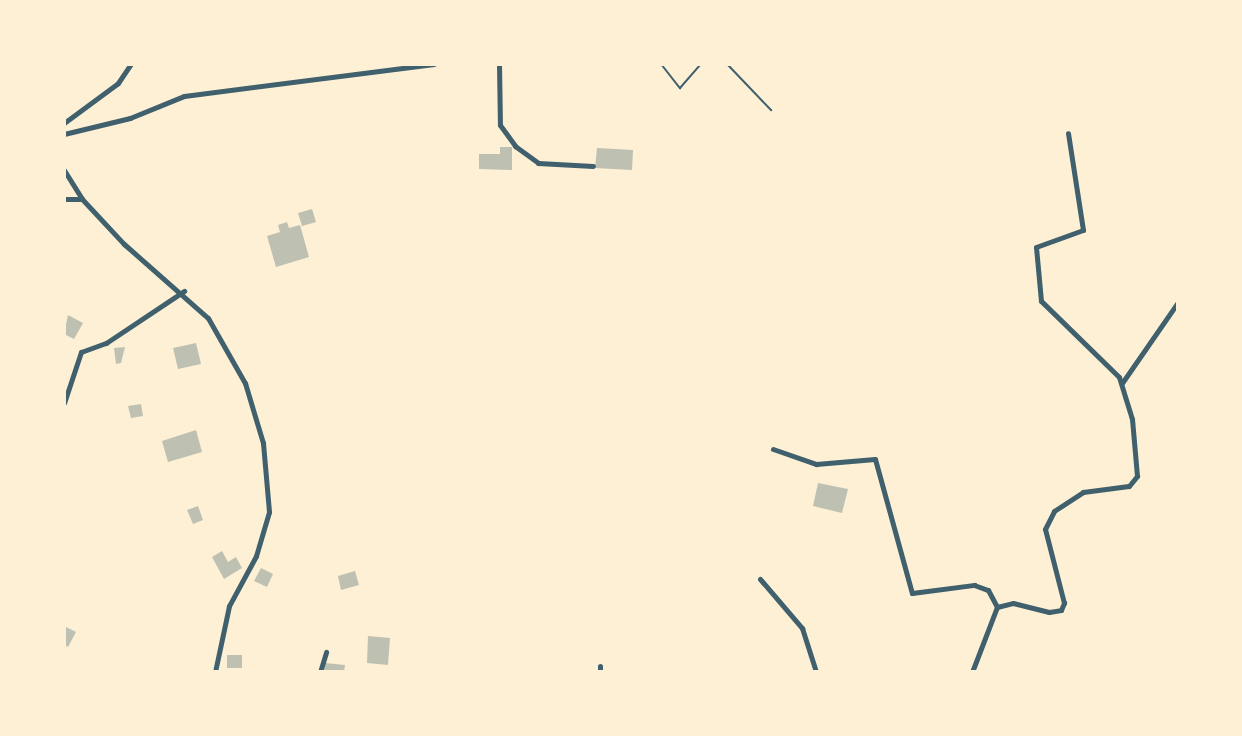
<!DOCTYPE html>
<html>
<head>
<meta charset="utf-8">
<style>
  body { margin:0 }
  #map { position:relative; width:1242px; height:736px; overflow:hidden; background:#fdf0d5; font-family:"PT Sans Narrow",sans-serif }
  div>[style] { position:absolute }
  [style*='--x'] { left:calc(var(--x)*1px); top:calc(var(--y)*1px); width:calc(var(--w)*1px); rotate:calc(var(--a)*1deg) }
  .building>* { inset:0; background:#bec0b2 }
  .service>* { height:2px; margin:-1px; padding:0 1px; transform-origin:1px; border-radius:1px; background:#3f606c }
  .minor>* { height:5px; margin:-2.5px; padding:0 2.5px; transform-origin:2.5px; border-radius:2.5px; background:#3f606c }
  span { translate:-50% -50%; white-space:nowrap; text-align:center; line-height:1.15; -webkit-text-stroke:6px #fdf0d5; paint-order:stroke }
  .frame { position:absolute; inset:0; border:66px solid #fdf0d5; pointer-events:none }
</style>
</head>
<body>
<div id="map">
  <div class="building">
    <div style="clip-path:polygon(500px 147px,512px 147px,512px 170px,479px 169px,479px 154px,500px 154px)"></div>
    <div style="clip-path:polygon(597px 148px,633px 150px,632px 170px,595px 168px)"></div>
    <div style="clip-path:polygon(312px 209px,316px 222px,302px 226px,298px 213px)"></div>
    <div style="clip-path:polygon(287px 222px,289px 228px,300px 225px,309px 257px,276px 267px,267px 236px,280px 232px,278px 225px)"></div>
    <div style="clip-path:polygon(68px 315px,83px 323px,74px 339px,64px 334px)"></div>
    <div style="clip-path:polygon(196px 343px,201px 364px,178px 369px,173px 348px)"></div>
    <div style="clip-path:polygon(125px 347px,121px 363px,116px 364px,114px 348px)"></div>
    <div style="clip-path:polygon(141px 404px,143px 416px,131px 418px,128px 406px)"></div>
    <div style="clip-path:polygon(196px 430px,202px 452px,168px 462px,162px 441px)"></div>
    <div style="clip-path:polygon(818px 483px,848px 489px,842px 513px,813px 506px)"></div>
    <div style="clip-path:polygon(198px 506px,203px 520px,193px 524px,187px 510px)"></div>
    <div style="clip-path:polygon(222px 551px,228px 562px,236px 557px,242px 568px,224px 579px,212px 557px)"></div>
    <div style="clip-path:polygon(261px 568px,273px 574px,267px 587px,254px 581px)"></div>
    <div style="clip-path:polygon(355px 571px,359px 585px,341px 590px,338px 576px)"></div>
    <div style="clip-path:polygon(66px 627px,76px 632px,68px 647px,64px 645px)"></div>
    <div style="clip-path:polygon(368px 636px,390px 638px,388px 665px,367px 663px)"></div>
    <div style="clip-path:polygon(227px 655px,242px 655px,242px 668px,227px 668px)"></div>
    <div style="clip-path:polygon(325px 663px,345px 665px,344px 672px,324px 672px)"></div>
  </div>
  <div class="service">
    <div style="--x:661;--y:64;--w:31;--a:52"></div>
    <div style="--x:680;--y:88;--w:32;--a:-49"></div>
    <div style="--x:727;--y:64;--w:64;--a:46.3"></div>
  </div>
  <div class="minor">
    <div style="--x:499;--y:64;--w:61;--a:89.1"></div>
    <div style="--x:500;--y:125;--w:26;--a:54"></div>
    <div style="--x:515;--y:146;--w:29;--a:36"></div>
    <div style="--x:538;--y:163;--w:55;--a:3.1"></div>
    <div style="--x:64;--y:123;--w:67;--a:-36.5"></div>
    <div style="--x:118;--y:83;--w:23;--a:-56"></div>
    <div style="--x:64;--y:134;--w:68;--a:-13.6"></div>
    <div style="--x:130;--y:118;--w:58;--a:-22.2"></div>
    <div style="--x:184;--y:96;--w:252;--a:-7.3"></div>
    <div style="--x:64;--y:170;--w:34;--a:58"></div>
    <div style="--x:82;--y:199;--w:62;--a:47"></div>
    <div style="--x:124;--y:244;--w:112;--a:41.4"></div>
    <div style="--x:208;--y:318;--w:75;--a:60.4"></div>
    <div style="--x:245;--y:383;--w:63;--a:73.3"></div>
    <div style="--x:263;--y:443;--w:69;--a:85"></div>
    <div style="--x:269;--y:512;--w:46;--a:106.5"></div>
    <div style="--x:256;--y:556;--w:57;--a:118.4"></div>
    <div style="--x:229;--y:606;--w:67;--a:102"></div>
    <div style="--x:64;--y:199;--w:18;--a:0"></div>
    <div style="--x:1122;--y:383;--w:98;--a:-55.3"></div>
    <div style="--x:64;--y:403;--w:54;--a:-71.6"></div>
    <div style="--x:81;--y:352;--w:27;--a:-20"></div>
    <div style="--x:106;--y:343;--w:94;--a:-33.7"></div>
    <div style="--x:773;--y:449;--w:46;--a:19.2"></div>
    <div style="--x:816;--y:464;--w:59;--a:-4.8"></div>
    <div style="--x:875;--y:459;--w:139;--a:74.6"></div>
    <div style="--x:912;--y:593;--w:63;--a:-7.4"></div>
    <div style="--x:974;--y:585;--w:15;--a:20"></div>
    <div style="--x:988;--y:590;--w:19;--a:62"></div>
    <div style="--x:760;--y:579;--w:65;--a:49.4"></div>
    <div style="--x:802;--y:628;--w:46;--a:72.3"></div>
    <div style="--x:600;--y:666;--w:6;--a:90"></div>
    <div style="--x:320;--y:672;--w:21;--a:-73"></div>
    <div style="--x:972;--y:672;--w:70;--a:-69"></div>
    <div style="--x:997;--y:607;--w:16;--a:-14"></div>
    <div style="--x:1013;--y:603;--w:37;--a:14"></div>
    <div style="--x:1049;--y:612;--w:12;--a:-9"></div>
    <div style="--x:1061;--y:610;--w:8;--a:-67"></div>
    <div style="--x:1064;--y:603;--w:76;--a:-104.4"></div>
    <div style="--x:1045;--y:529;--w:20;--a:-63"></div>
    <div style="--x:1054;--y:511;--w:35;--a:-33"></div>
    <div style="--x:1083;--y:492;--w:46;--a:-7.4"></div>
    <div style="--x:1129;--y:486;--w:13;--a:-51"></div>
    <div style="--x:1137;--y:476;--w:57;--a:-95"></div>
    <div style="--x:1132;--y:419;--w:44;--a:-107.2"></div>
    <div style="--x:1119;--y:377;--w:109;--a:-135.7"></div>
    <div style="--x:1041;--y:301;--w:54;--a:-95.3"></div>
    <div style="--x:1036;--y:247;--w:50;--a:-19.9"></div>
    <div style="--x:1083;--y:230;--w:98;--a:-98.8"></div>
  </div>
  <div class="frame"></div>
</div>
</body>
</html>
